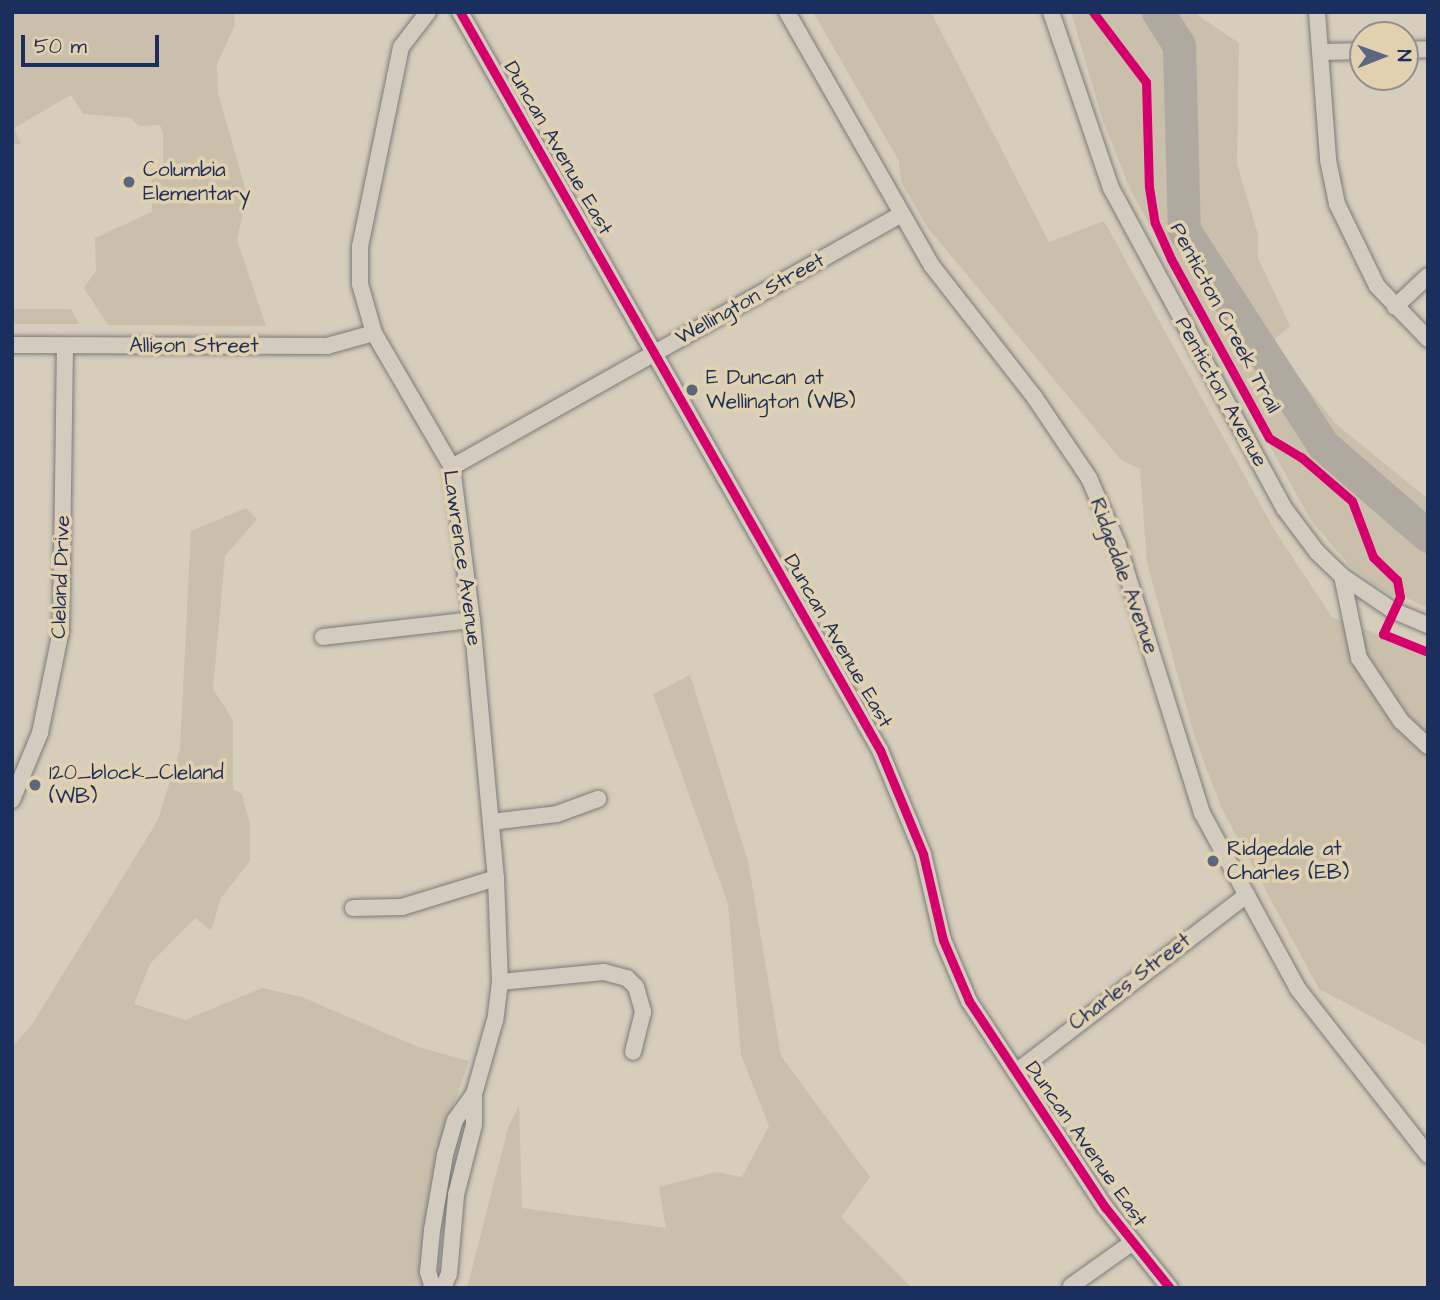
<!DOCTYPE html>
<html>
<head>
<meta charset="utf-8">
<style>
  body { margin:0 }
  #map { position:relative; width:1440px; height:1300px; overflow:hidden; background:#d6cdba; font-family:"Architects Daughter",sans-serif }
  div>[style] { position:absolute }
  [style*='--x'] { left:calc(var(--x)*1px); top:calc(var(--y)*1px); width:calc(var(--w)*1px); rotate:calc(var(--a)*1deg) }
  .green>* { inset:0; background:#c9bfab }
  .river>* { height:33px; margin:-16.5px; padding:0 16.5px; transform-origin:16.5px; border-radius:16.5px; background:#afa99f }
  .roads { filter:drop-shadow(0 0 2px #7b7b7b) drop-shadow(0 0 2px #7b7b7b) }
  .minor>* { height:16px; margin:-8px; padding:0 8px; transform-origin:8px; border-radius:8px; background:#d2cbbe }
  .cycleway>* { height:9px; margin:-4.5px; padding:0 4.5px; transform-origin:4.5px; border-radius:4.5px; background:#d6006c }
  .dots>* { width:19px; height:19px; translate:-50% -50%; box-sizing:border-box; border:4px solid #e2d1ae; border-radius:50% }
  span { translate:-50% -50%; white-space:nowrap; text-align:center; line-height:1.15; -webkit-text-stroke:7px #e2d1ae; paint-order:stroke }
  .street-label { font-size:21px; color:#1b2f5e }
  .poi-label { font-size:21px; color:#1b2f5e }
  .left { translate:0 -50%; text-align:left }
  .frame { position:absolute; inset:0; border:14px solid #1b2f5e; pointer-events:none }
  .north { position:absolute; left:1349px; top:21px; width:70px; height:70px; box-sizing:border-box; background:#e2d1ae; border:2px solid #92908e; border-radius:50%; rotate:89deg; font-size:19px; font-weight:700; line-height:28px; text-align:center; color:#1b2f5e }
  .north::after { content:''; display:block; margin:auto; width:24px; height:32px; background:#5c667e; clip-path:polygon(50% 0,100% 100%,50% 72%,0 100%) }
  .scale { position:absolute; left:21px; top:35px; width:138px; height:32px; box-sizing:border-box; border:4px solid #1b2f5e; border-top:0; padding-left:9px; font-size:21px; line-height:24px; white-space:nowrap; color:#1b2f5e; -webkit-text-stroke:5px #e2d1ae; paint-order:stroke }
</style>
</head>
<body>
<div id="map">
  <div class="green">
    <div style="clip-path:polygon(12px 12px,234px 12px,235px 25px,217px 64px,218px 93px,247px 195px,237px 240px,266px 326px,108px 325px,84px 288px,96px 271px,95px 238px,152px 212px,151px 169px,163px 162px,163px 133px,160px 125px,139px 126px,130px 118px,83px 114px,71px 95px,14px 128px,21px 144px,12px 145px)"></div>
    <div style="clip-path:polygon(813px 12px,931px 12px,1049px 242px,1104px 221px,1275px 531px,1332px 617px,1428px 653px,1428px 1046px,1319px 989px,1221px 807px,1195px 738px,1147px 563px,1140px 469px,1121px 460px,928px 228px,901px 182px,899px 161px)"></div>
    <div style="clip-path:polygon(1071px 12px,1193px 12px,1239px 43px,1237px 164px,1258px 235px,1258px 258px,1290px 326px,1271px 342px,1336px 424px,1428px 499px,1428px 608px,1396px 593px,1393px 596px,1373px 583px,1349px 565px,1310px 519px,1130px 189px,1103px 121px)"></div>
    <div style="clip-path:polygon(12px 309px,71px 309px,79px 324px,12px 324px)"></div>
    <div style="clip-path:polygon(246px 508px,257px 519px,225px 556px,213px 689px,233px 720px,233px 789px,242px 794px,250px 825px,250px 861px,221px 898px,211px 930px,195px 918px,150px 964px,134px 1004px,185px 1020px,262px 988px,302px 997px,418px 1047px,469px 1061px,449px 1118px,423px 1288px,12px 1288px,12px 1047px,31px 1026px,158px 820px,180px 749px,191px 531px)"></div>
    <div style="clip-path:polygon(690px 675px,748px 861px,781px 1056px,870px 1177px,841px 1217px,912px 1288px,467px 1288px,508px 1128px,519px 1105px,522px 1208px,666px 1228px,659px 1187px,716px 1172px,742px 1177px,769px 1126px,741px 1055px,728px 904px,653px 694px)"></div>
  </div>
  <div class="river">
    <div style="--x:1158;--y:12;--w:39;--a:58"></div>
    <div style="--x:1179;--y:45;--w:185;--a:88.5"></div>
    <div style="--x:1184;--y:230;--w:256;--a:57.1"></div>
    <div style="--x:1323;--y:445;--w:139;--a:40.9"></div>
  </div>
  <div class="roads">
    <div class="minor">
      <div style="--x:428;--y:12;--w:44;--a:127.6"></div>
      <div style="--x:401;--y:47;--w:203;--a:101.6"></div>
      <div style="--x:360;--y:246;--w:38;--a:90"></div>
      <div style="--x:360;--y:284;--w:51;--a:74.1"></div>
      <div style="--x:374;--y:333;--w:155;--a:59.8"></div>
      <div style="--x:452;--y:467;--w:154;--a:82.6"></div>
      <div style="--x:472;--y:620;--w:259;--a:84.7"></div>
      <div style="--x:496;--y:878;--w:104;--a:87.8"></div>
      <div style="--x:500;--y:982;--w:38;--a:97"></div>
      <div style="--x:495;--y:1020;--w:77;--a:105.8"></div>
      <div style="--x:474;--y:1094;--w:32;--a:126"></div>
      <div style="--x:455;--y:1120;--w:36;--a:106"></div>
      <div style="--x:445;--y:1155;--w:76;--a:99.8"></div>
      <div style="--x:432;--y:1230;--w:42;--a:95.4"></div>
      <div style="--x:428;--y:1272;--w:17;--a:73"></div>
      <div style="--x:460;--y:12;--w:849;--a:60.36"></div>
      <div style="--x:880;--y:750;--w:113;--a:67.5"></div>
      <div style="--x:923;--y:854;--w:88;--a:76.9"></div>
      <div style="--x:943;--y:940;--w:66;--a:66.9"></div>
      <div style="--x:969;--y:1001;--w:247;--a:56.6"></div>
      <div style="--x:1105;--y:1207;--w:104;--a:51.3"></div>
      <div style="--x:787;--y:12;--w:292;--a:60.3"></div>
      <div style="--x:932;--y:266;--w:167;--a:52"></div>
      <div style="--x:1035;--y:398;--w:97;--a:56"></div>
      <div style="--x:1089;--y:478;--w:73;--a:66.6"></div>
      <div style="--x:1118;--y:545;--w:281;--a:72.6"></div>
      <div style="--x:1202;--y:813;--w:200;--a:61.4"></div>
      <div style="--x:1298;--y:989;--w:211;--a:51.9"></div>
      <div style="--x:1051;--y:12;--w:186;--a:71.2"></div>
      <div style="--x:1111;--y:188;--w:364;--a:61.6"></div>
      <div style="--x:1284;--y:508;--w:55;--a:53.1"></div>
      <div style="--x:1317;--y:552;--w:35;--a:44"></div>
      <div style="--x:1342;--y:576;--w:60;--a:34.2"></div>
      <div style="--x:1392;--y:610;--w:39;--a:23"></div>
      <div style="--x:1317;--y:12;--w:148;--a:85.7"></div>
      <div style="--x:1328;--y:160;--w:45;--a:78.4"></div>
      <div style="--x:1337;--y:204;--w:91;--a:64"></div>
      <div style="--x:1377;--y:286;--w:74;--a:46.1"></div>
      <div style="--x:1405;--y:50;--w:23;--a:-2"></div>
      <div style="--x:1322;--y:52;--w:41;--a:-1.4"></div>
      <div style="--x:1395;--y:307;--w:45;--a:-43.2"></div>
      <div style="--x:12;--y:345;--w:315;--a:0.2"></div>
      <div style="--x:327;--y:346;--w:49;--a:-15.5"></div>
      <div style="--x:452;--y:467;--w:516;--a:-29.35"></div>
      <div style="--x:1342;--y:576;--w:84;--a:78.3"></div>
      <div style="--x:1359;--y:658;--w:76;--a:56.3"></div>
      <div style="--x:1401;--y:721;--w:37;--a:43"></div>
      <div style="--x:323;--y:637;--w:150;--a:-6.5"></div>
      <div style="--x:12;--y:800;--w:73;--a:-67.3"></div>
      <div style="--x:40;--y:733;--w:104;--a:-78.4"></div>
      <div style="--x:61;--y:631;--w:285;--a:-89.2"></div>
      <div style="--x:491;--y:822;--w:66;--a:-6.9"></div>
      <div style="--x:557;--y:814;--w:44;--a:-20.1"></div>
      <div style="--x:353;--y:908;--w:49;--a:-1.2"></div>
      <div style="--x:402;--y:907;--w:98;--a:-17.1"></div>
      <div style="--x:500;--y:982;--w:104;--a:-5.5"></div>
      <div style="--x:604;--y:972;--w:24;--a:15"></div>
      <div style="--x:627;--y:978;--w:13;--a:45"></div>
      <div style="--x:636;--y:987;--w:26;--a:74"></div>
      <div style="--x:643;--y:1012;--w:41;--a:104"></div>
      <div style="--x:1016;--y:1072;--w:291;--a:-37.5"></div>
      <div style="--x:1071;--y:1286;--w:76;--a:-35.4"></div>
      <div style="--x:443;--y:1288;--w:15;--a:-67"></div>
      <div style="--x:449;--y:1274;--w:79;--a:-84.9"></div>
      <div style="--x:456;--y:1195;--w:72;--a:-75.6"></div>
      <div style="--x:474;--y:1125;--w:31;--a:-90"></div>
    </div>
  </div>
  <div class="cycleway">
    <div style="--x:460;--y:12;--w:849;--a:60.36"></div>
    <div style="--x:880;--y:750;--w:113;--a:67.5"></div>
    <div style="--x:923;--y:854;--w:88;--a:76.9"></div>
    <div style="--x:943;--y:940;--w:66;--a:66.9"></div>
    <div style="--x:969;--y:1001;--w:247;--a:56.6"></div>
    <div style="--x:1105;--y:1207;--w:104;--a:51.3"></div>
    <div style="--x:1093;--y:12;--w:88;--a:52.9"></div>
    <div style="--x:1146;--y:82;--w:105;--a:88.4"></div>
    <div style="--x:1149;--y:187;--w:36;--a:81"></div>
    <div style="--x:1155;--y:223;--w:39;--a:66"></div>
    <div style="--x:1171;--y:259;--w:204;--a:61.3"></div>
    <div style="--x:1269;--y:438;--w:37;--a:31"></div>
    <div style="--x:1301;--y:457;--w:67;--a:40.8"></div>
    <div style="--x:1352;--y:501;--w:60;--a:69.4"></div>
    <div style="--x:1373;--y:557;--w:33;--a:44"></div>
    <div style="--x:1397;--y:580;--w:17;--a:80"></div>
    <div style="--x:1400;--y:597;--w:41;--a:114.7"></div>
    <div style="--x:1383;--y:634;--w:48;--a:21.8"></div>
  </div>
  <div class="dots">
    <div style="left:129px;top:182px;background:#5c667e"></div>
    <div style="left:692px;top:390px;background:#5c667e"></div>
    <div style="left:35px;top:785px;background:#5c667e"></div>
    <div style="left:1213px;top:861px;background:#5c667e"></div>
  </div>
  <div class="street-label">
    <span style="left:558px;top:148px;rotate:60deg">Duncan Avenue East</span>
    <span style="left:750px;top:299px;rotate:-29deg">Wellington Street</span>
    <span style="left:1225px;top:318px;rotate:62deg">Penticton Creek Trail</span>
    <span style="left:194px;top:346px">Allison Street</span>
    <span style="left:1221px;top:392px;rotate:61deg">Penticton Avenue</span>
    <span style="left:462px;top:558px;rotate:82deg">Lawrence Avenue</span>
    <span style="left:1124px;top:576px;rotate:70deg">Ridgedale Avenue</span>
    <span style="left:61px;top:577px;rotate:-88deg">Cleland Drive</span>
    <span style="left:838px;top:641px;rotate:60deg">Duncan Avenue East</span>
    <span style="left:1130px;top:982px;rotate:-37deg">Charles Street</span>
    <span style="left:1086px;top:1144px;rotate:55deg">Duncan Avenue East</span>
  </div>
  <div class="poi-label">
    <span class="left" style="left:143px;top:182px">Columbia<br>Elementary</span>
    <span class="left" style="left:706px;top:390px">E Duncan at<br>Wellington (WB)</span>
    <span class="left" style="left:49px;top:785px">120_block_Cleland<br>(WB)</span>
    <span class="left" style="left:1227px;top:861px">Ridgedale at<br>Charles (EB)</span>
  </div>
  <div class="frame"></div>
  <div class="north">N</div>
  <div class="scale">50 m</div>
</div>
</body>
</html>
